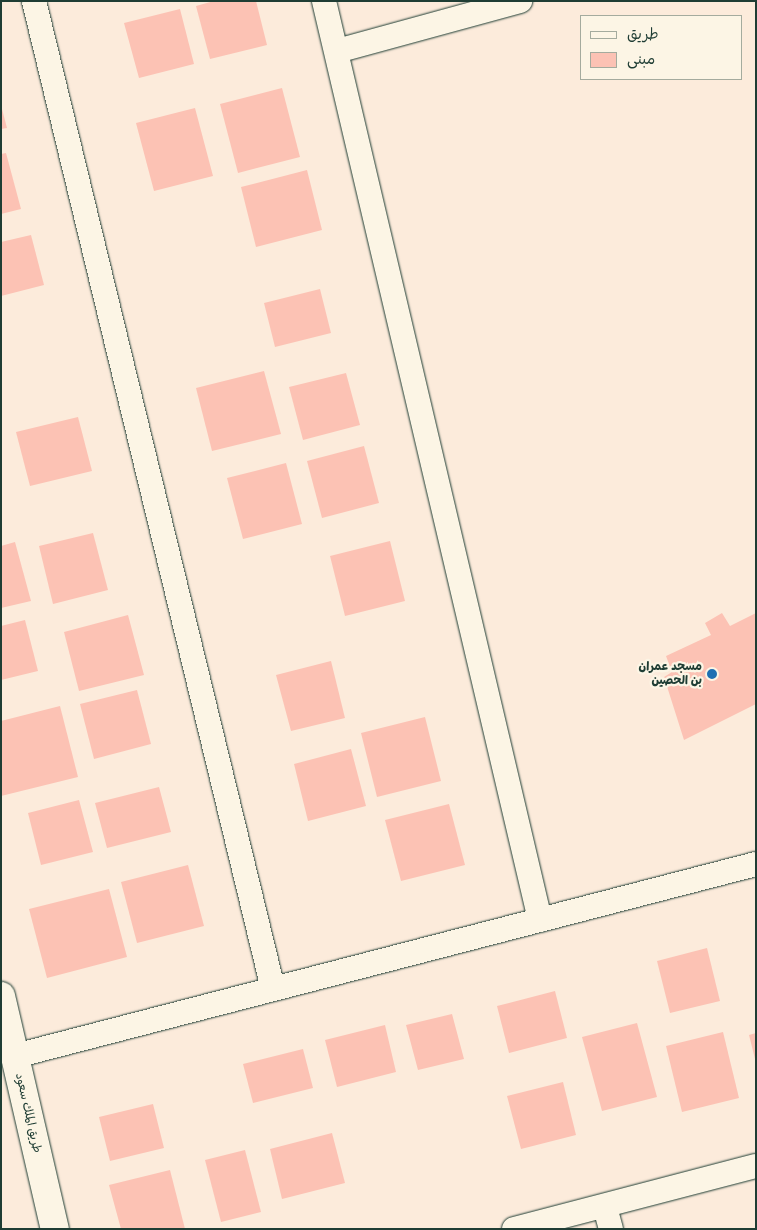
<!DOCTYPE html>
<html>
<head>
<meta charset="utf-8">
<style>
  body { margin:0 }
  #map { position:relative; width:757px; height:1230px; overflow:hidden; background:#fcebdb; font-family:Pangolin,"Playpen Sans Arabic",sans-serif }
  div>[style] { position:absolute }
  [style*='--x'] { left:calc(var(--x)*1px); top:calc(var(--y)*1px); width:calc(var(--w)*1px); rotate:calc(var(--a)*1deg) }
  .building>* { inset:0; background:#fcc2b4 }
  .roads { filter:drop-shadow(0 0 1px #1f3d34) drop-shadow(0 0 1px #1f3d34) }
  .minor>* { height:24px; margin:-12px; padding:0 12px; transform-origin:12px; border-radius:12px; background:#fcf5e5 }
  .tertiary>* { height:28px; margin:-14px; padding:0 14px; transform-origin:14px; border-radius:14px; background:#fcf5e5 }
  .dots>* { width:14px; height:14px; translate:-50% -50%; box-sizing:border-box; border:2px solid #fcf5e5; border-radius:50% }
  span { translate:-50% -50%; white-space:nowrap; text-align:center; line-height:1.15; -webkit-text-stroke:4.5px #fcf5e5; paint-order:stroke }
  .poi-label { font-size:12px; color:#1f3d34; font-weight:700 }
  .right { translate:-100% -50%; text-align:right }
  .street-label { font-size:12px; color:#1f3d34 }
  .frame { position:absolute; inset:0; border:2px solid #1f3d34; pointer-events:none }
  .legend { position:absolute; left:580px; top:15px; width:162px; height:65px; box-sizing:border-box; background:#fcf5e5; border:1px solid #a4ab9e; margin:0; padding:6px 9px; list-style:none; font-size:15px; color:#1f3d34 }
  .legend li { display:flex; align-items:center; gap:10px; height:25px }
  .legend b { width:25px; border:1px solid #a4ab9e }
</style>
</head>
<body>
<div id="map">
  <div class="building">
    <div style="clip-path:polygon(214px 1px,256px 1px,267px 45px,210px 59px,196px 6px)"></div>
    <div style="clip-path:polygon(180px 9px,194px 64px,139px 78px,124px 23px)"></div>
    <div style="clip-path:polygon(282px 88px,300px 157px,238px 173px,220px 104px)"></div>
    <div style="clip-path:polygon(195px 108px,213px 176px,154px 191px,136px 123px)"></div>
    <div style="clip-path:polygon(2px 109px,7px 128px,1px 129px,1px 110px)"></div>
    <div style="clip-path:polygon(6px 153px,21px 209px,1px 214px,1px 154px)"></div>
    <div style="clip-path:polygon(307px 170px,322px 230px,256px 247px,241px 187px)"></div>
    <div style="clip-path:polygon(31px 235px,44px 285px,1px 296px,1px 242px)"></div>
    <div style="clip-path:polygon(320px 289px,331px 333px,275px 347px,264px 303px)"></div>
    <div style="clip-path:polygon(264px 371px,281px 434px,212px 451px,196px 388px)"></div>
    <div style="clip-path:polygon(346px 373px,360px 425px,303px 440px,289px 387px)"></div>
    <div style="clip-path:polygon(78px 417px,92px 471px,30px 486px,16px 432px)"></div>
    <div style="clip-path:polygon(364px 446px,379px 503px,322px 518px,307px 461px)"></div>
    <div style="clip-path:polygon(286px 463px,302px 524px,243px 539px,227px 478px)"></div>
    <div style="clip-path:polygon(93px 533px,108px 590px,53px 604px,39px 546px)"></div>
    <div style="clip-path:polygon(390px 541px,405px 601px,345px 616px,330px 556px)"></div>
    <div style="clip-path:polygon(15px 542px,31px 601px,1px 608px,1px 546px)"></div>
    <div style="clip-path:polygon(722px 613px,730px 626px,756px 613px,756px 704px,684px 740px,664px 677px,672px 672px,666px 656px,711px 635px,705px 623px)"></div>
    <div style="clip-path:polygon(128px 615px,144px 675px,79px 691px,64px 632px)"></div>
    <div style="clip-path:polygon(25px 620px,38px 671px,1px 680px,1px 626px)"></div>
    <div style="clip-path:polygon(331px 661px,345px 718px,291px 731px,276px 675px)"></div>
    <div style="clip-path:polygon(137px 690px,151px 744px,94px 759px,80px 704px)"></div>
    <div style="clip-path:polygon(60px 706px,78px 777px,1px 796px,1px 721px)"></div>
    <div style="clip-path:polygon(425px 717px,441px 781px,377px 797px,361px 733px)"></div>
    <div style="clip-path:polygon(351px 749px,366px 806px,308px 821px,294px 764px)"></div>
    <div style="clip-path:polygon(159px 787px,171px 832px,107px 848px,95px 803px)"></div>
    <div style="clip-path:polygon(79px 800px,93px 852px,41px 865px,28px 813px)"></div>
    <div style="clip-path:polygon(449px 804px,465px 865px,401px 881px,385px 820px)"></div>
    <div style="clip-path:polygon(188px 865px,204px 926px,137px 943px,121px 882px)"></div>
    <div style="clip-path:polygon(109px 889px,127px 957px,47px 978px,29px 909px)"></div>
    <div style="clip-path:polygon(707px 948px,720px 1001px,670px 1013px,657px 961px)"></div>
    <div style="clip-path:polygon(555px 991px,567px 1038px,509px 1053px,497px 1006px)"></div>
    <div style="clip-path:polygon(452px 1014px,464px 1059px,418px 1070px,406px 1025px)"></div>
    <div style="clip-path:polygon(637px 1023px,657px 1097px,602px 1111px,582px 1037px)"></div>
    <div style="clip-path:polygon(385px 1025px,396px 1072px,337px 1087px,325px 1040px)"></div>
    <div style="clip-path:polygon(723px 1032px,739px 1098px,682px 1112px,666px 1046px)"></div>
    <div style="clip-path:polygon(756px 1033px,756px 1058px,755px 1059px,749px 1035px)"></div>
    <div style="clip-path:polygon(303px 1049px,313px 1088px,253px 1103px,243px 1064px)"></div>
    <div style="clip-path:polygon(563px 1082px,576px 1135px,521px 1149px,507px 1096px)"></div>
    <div style="clip-path:polygon(153px 1104px,164px 1148px,110px 1161px,99px 1117px)"></div>
    <div style="clip-path:polygon(332px 1133px,345px 1183px,282px 1199px,270px 1149px)"></div>
    <div style="clip-path:polygon(245px 1150px,261px 1212px,221px 1222px,205px 1160px)"></div>
    <div style="clip-path:polygon(170px 1170px,185px 1229px,121px 1229px,109px 1185px)"></div>
  </div>
  <div class="roads">
    <div class="minor">
      <div style="--x:34;--y:1;--w:1016;--a:76.4"></div>
      <div style="--x:324;--y:1;--w:944;--a:76.77"></div>
      <div style="--x:337;--y:51;--w:190;--a:-15.3"></div>
      <div style="--x:15;--y:1056;--w:765;--a:-14.53"></div>
      <div style="--x:605;--y:1207;--w:23;--a:75"></div>
      <div style="--x:514;--y:1229;--w:250;--a:-14.6"></div>
    </div>
    <div class="tertiary">
      <div style="--x:1;--y:996;--w:239;--a:77"></div>
    </div>
  </div>
  <div class="dots">
    <div style="left:712px;top:674px;background:#1f6fb2"></div>
  </div>
  <div class="poi-label">
    <span class="right" style="left:702px;top:674px">مسجد عمران<br>بن الحصين</span>
  </div>
  <div class="street-label">
    <span style="left:28px;top:1113px;rotate:77deg">طريق الملك سعود</span>
  </div>
  <div class="frame"></div>
  <ul class="legend">
  <li><b style="height:6px;background:#fcf5e5"></b>طريق</li>
  <li><b style="height:14px;background:#fcc2b4"></b>مبنى</li>
  </ul>
</div>
</body>
</html>
